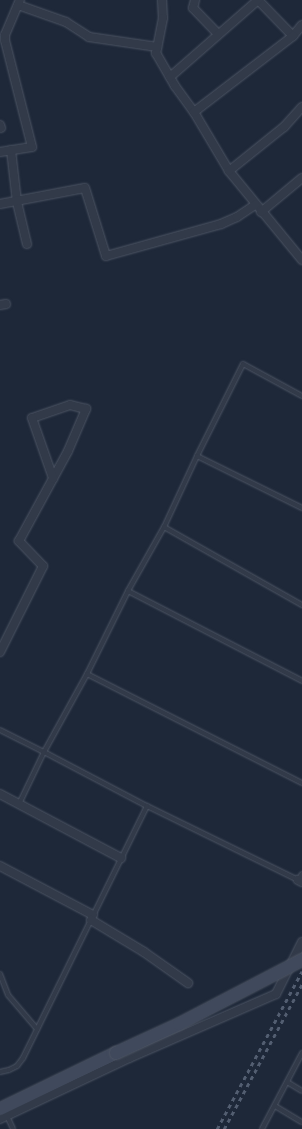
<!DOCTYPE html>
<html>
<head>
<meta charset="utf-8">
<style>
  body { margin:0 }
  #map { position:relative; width:302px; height:1129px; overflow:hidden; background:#1e2839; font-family:"Exo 2",sans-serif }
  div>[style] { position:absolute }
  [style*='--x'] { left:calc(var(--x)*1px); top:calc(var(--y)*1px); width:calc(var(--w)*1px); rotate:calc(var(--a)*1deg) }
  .roads { filter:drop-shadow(0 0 1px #4d5564) drop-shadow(0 0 1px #4d5564) }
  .lane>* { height:4px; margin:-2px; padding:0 2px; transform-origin:2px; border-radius:2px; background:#323a49 }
  .street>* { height:8px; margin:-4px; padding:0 4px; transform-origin:4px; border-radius:4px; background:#323a49 }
  .secondary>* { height:12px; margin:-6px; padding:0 6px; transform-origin:6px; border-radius:6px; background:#40495c }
  .rail>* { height:2.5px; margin-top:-1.25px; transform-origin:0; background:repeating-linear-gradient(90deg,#535e71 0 4px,transparent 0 8px) }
  .bridges { filter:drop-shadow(0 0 1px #4d5564) drop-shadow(0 0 1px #4d5564) }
  .secondary-bridge>* { height:12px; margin:-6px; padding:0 6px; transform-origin:6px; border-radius:6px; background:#40495c }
  span { translate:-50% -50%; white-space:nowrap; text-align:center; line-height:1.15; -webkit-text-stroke:3px #18202d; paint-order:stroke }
</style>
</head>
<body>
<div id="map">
  <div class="roads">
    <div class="lane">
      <div style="--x:302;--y:396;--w:67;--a:-151.5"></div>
      <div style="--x:243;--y:364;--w:103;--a:116.6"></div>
      <div style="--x:197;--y:456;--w:78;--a:114.9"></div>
      <div style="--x:164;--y:527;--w:73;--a:119.4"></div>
      <div style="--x:128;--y:591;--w:93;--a:116.3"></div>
      <div style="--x:87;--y:674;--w:89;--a:118.9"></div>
      <div style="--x:44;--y:752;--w:116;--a:27.7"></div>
      <div style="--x:147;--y:806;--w:168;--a:26.1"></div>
      <div style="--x:298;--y:880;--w:7;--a:-56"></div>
      <div style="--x:197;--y:456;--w:117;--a:26.3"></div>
      <div style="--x:164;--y:527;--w:159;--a:29.5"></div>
      <div style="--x:128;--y:591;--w:196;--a:27.3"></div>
      <div style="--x:87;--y:674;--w:241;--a:26.9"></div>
      <div style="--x:0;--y:730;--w:49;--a:26.6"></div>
      <div style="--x:44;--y:752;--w:58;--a:115.7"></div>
      <div style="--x:0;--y:974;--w:22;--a:69"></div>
      <div style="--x:8;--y:995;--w:45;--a:49.5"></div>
      <div style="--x:0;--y:1072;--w:9;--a:-13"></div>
      <div style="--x:9;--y:1070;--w:9;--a:-27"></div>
      <div style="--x:17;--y:1066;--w:10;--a:-53"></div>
      <div style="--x:23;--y:1058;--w:281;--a:-63.8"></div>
      <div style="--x:287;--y:1082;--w:17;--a:31"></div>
      <div style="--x:275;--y:1106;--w:31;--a:31"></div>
      <div style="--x:7;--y:1116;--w:14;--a:65"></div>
      <div style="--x:262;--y:1129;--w:86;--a:-62.2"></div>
    </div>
    <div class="street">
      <div style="--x:162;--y:0;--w:18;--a:87"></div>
      <div style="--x:163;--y:18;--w:36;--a:101"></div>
      <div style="--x:156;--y:53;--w:38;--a:60"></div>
      <div style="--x:175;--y:86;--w:32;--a:54"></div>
      <div style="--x:194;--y:112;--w:69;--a:59.3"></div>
      <div style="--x:229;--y:171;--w:115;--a:50.6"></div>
      <div style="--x:195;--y:0;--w:8;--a:104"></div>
      <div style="--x:193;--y:8;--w:36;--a:46"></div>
      <div style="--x:258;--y:0;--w:50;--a:45.8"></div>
      <div style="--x:293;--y:36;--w:14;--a:-51"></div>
      <div style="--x:18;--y:5;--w:51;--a:19.5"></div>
      <div style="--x:66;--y:22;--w:27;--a:33"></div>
      <div style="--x:89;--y:37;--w:69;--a:8.4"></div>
      <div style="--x:170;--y:77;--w:117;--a:-41.2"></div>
      <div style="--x:194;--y:112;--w:125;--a:-37.5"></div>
      <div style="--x:0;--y:125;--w:3;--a:72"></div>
      <div style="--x:11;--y:150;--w:52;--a:83.4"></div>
      <div style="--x:17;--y:202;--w:43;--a:76.6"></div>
      <div style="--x:0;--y:152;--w:32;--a:-9"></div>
      <div style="--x:32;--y:147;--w:110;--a:-104.2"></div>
      <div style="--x:5;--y:40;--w:5;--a:-90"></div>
      <div style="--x:5;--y:35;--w:38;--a:-67"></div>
      <div style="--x:229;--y:171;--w:70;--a:-38.7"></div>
      <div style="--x:284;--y:127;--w:27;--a:-48"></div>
      <div style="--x:0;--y:204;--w:86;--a:-10.7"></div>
      <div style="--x:85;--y:188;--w:71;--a:72.8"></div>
      <div style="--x:106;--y:256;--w:119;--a:-15.5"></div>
      <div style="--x:221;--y:224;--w:17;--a:-24"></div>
      <div style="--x:237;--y:217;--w:22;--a:-34"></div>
      <div style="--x:261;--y:212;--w:53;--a:-39.7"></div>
      <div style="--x:0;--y:305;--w:6;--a:-9"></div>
      <div style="--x:0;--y:652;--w:96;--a:-63.4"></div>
      <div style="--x:43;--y:566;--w:35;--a:-134"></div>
      <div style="--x:19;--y:541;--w:102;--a:-61.4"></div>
      <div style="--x:68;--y:451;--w:46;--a:-66.8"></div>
      <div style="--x:86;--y:409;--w:16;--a:-166"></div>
      <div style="--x:70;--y:405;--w:40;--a:161.1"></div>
      <div style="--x:32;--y:418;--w:64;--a:70.7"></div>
      <div style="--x:0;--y:794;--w:137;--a:27.9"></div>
      <div style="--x:0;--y:866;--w:105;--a:27.8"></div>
      <div style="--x:298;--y:880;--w:4;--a:27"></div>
      <div style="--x:91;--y:920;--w:62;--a:31.1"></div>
      <div style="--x:144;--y:952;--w:54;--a:35.2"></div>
      <div style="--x:0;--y:1119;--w:143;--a:-25.3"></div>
      <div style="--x:129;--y:1058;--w:160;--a:-23.5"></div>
      <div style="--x:276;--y:994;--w:58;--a:-63.4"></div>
    </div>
    <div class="secondary">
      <div style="--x:0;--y:1109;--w:129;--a:-25.8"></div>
    </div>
  </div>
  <div class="rail">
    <div style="--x:217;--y:1129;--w:179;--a:-61.7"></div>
    <div style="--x:224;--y:1129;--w:165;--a:-61.7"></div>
  </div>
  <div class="bridges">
    <div class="secondary-bridge">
      <div style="--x:116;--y:1053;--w:69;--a:-24.7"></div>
      <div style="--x:179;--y:1024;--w:139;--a:-27.5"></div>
    </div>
  </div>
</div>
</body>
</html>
